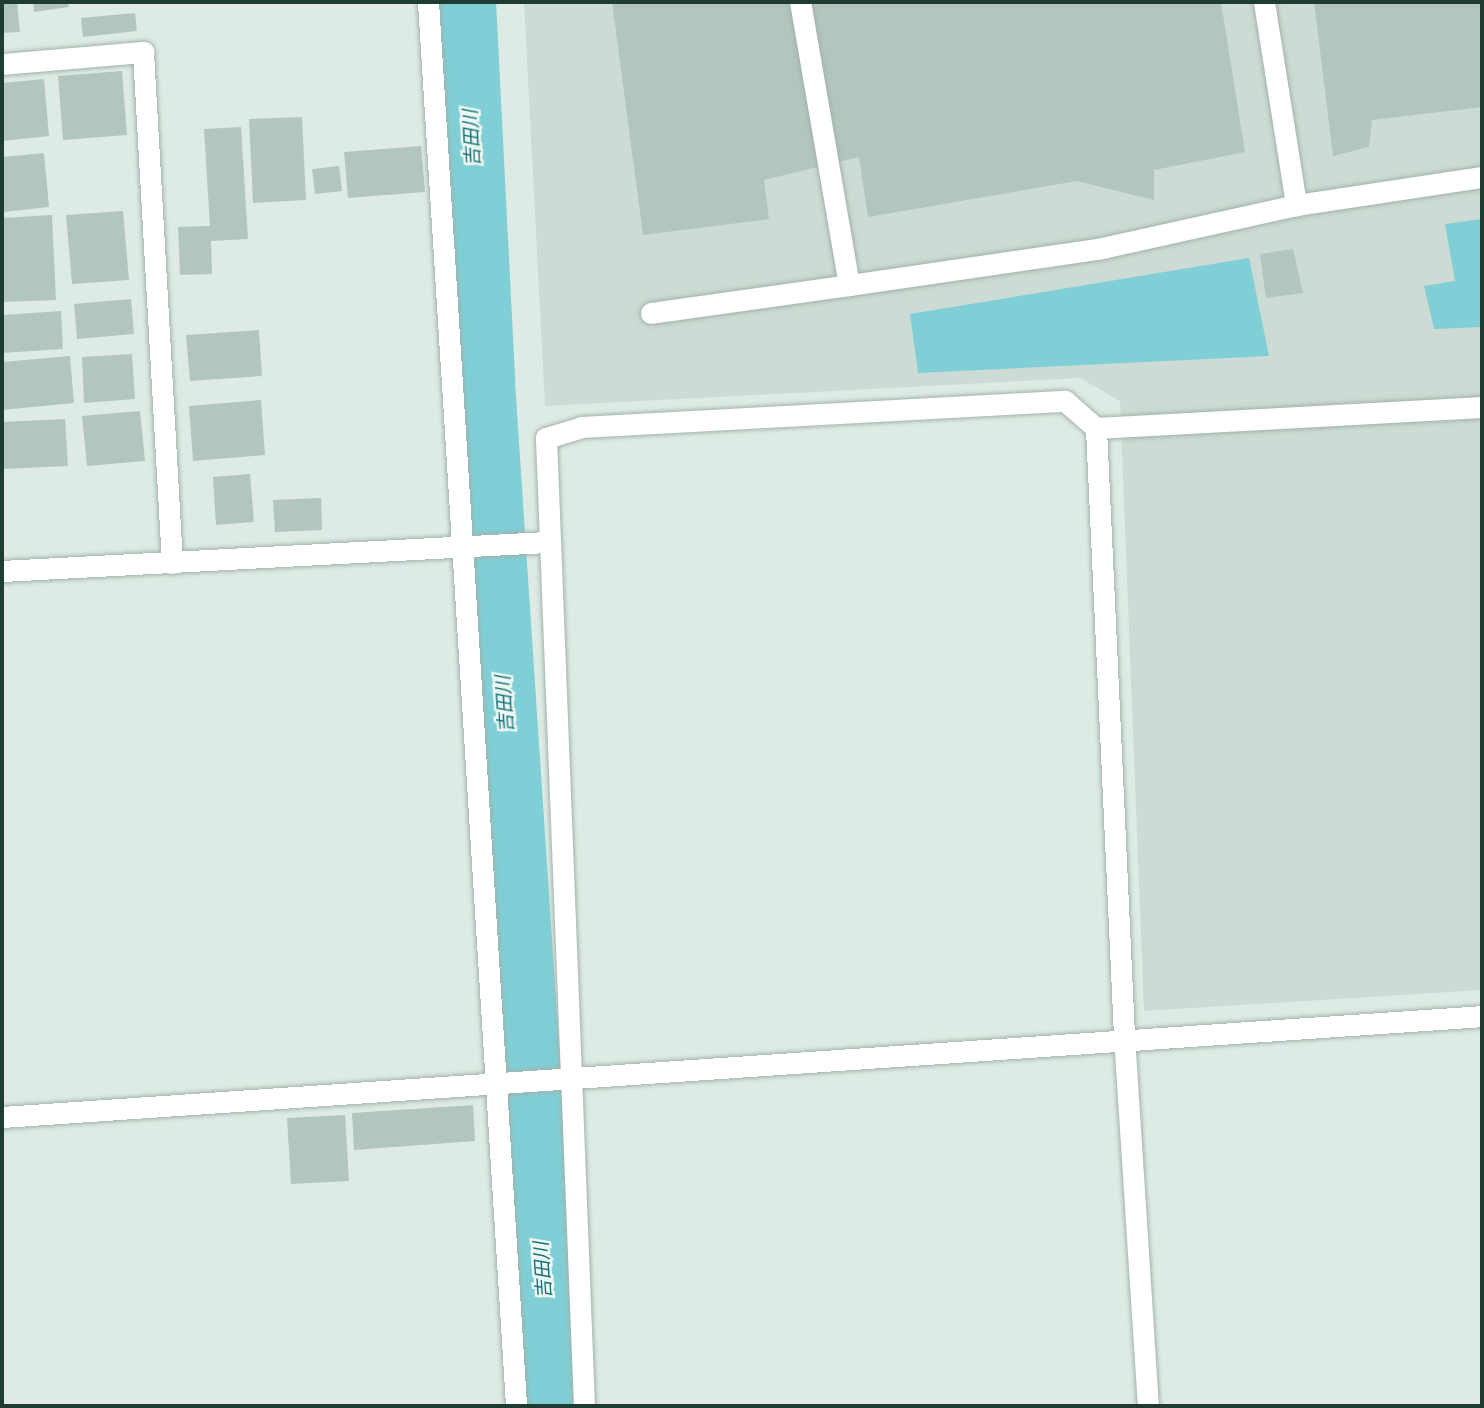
<!DOCTYPE html>
<html>
<head>
<meta charset="utf-8">
<style>
  body { margin:0 }
  #map { position:relative; width:1484px; height:1408px; overflow:hidden; background:#deebe4; font-family:Overpass,"Noto Sans JP",sans-serif }
  div>[style] { position:absolute }
  [style*='--x'] { left:calc(var(--x)*1px); top:calc(var(--y)*1px); width:calc(var(--w)*1px); rotate:calc(var(--a)*1deg) }
  .built>* { inset:0; background:#ccdbd3 }
  .water>* { inset:0; background:#80cfd6 }
  .river>* { height:58px; margin:-29px; padding:0 29px; transform-origin:29px; border-radius:29px; background:#80cfd6 }
  .building>* { inset:0; background:#b3c6bd }
  .roads { filter:drop-shadow(0 0 2px #a1b3ab) drop-shadow(0 0 2px #a1b3ab) }
  .minor>* { height:21px; margin:-10.5px; padding:0 10.5px; transform-origin:10.5px; border-radius:10.5px; background:#fff }
  span { translate:-50% -50%; white-space:nowrap; text-align:center; line-height:1.15; -webkit-text-stroke:5px #eef8f2; paint-order:stroke }
  .water-label { font-size:19px; color:#13727d; font-style:italic }
  .frame { position:absolute; inset:0; border:4px solid #1e3c32; pointer-events:none }
</style>
</head>
<body>
<div id="map">
  <div class="built">
    <div style="clip-path:polygon(524px 2px,1482px 2px,1482px 990px,1144px 1011px,1120px 401px,1080px 378px,545px 406px)"></div>
  </div>
  <div class="water">
    <div style="clip-path:polygon(1482px 219px,1482px 327px,1434px 329px,1424px 286px,1455px 281px,1445px 224px)"></div>
    <div style="clip-path:polygon(1249px 258px,1269px 356px,918px 373px,910px 314px)"></div>
  </div>
  <div class="river">
    <div style="--x:467;--y:2;--w:381;--a:87.1"></div>
    <div style="--x:486;--y:383;--w:1025;--a:86.2"></div>
  </div>
  <div class="building">
    <div style="clip-path:polygon(2px 2px,17px 2px,20px 32px,2px 33px)"></div>
    <div style="clip-path:polygon(33px 2px,68px 2px,69px 7px,34px 12px)"></div>
    <div style="clip-path:polygon(612px 2px,1221px 2px,1245px 152px,1154px 170px,1154px 200px,1077px 181px,868px 217px,859px 157px,764px 180px,769px 219px,643px 235px)"></div>
    <div style="clip-path:polygon(1314px 2px,1482px 2px,1482px 107px,1372px 120px,1369px 147px,1333px 156px)"></div>
    <div style="clip-path:polygon(135px 13px,137px 31px,83px 37px,81px 18px)"></div>
    <div style="clip-path:polygon(122px 71px,127px 135px,63px 140px,58px 76px)"></div>
    <div style="clip-path:polygon(44px 79px,49px 136px,2px 141px,2px 83px)"></div>
    <div style="clip-path:polygon(302px 117px,306px 200px,253px 203px,249px 119px)"></div>
    <div style="clip-path:polygon(241px 127px,248px 239px,211px 241px,212px 274px,180px 275px,178px 227px,210px 226px,204px 129px)"></div>
    <div style="clip-path:polygon(421px 146px,425px 192px,348px 198px,344px 152px)"></div>
    <div style="clip-path:polygon(44px 153px,49px 207px,4px 212px,2px 157px)"></div>
    <div style="clip-path:polygon(339px 166px,342px 191px,315px 194px,312px 169px)"></div>
    <div style="clip-path:polygon(123px 211px,129px 280px,72px 284px,66px 215px)"></div>
    <div style="clip-path:polygon(52px 215px,56px 300px,2px 302px,2px 218px)"></div>
    <div style="clip-path:polygon(1293px 249px,1303px 293px,1266px 298px,1260px 254px)"></div>
    <div style="clip-path:polygon(131px 299px,134px 334px,77px 339px,74px 304px)"></div>
    <div style="clip-path:polygon(61px 311px,63px 349px,2px 353px,2px 315px)"></div>
    <div style="clip-path:polygon(259px 330px,262px 376px,190px 381px,186px 335px)"></div>
    <div style="clip-path:polygon(132px 354px,135px 399px,84px 403px,82px 357px)"></div>
    <div style="clip-path:polygon(70px 356px,74px 403px,2px 410px,2px 362px)"></div>
    <div style="clip-path:polygon(261px 400px,265px 455px,193px 461px,189px 406px)"></div>
    <div style="clip-path:polygon(140px 411px,145px 461px,87px 466px,82px 416px)"></div>
    <div style="clip-path:polygon(65px 419px,68px 466px,3px 469px,2px 422px)"></div>
    <div style="clip-path:polygon(250px 474px,254px 522px,216px 525px,213px 477px)"></div>
    <div style="clip-path:polygon(321px 498px,322px 530px,275px 532px,273px 500px)"></div>
    <div style="clip-path:polygon(473px 1105px,475px 1141px,354px 1150px,352px 1113px)"></div>
    <div style="clip-path:polygon(345px 1115px,349px 1181px,291px 1184px,287px 1118px)"></div>
  </div>
  <div class="roads">
    <div class="minor">
      <div style="--x:428;--y:2;--w:1407;--a:86.41"></div>
      <div style="--x:1264;--y:2;--w:206;--a:81"></div>
      <div style="--x:1296;--y:205;--w:188;--a:-8.6"></div>
      <div style="--x:2;--y:64;--w:142;--a:-4.9"></div>
      <div style="--x:143;--y:52;--w:512;--a:86.75"></div>
      <div style="--x:849;--y:285;--w:256;--a:-8.3"></div>
      <div style="--x:1102;--y:248;--w:199;--a:-12.5"></div>
      <div style="--x:651;--y:313;--w:200;--a:-8"></div>
      <div style="--x:849;--y:285;--w:287;--a:-99.8"></div>
      <div style="--x:1096;--y:428;--w:609;--a:87.36"></div>
      <div style="--x:1124;--y:1036;--w:371;--a:86.3"></div>
      <div style="--x:2;--y:571;--w:546;--a:-3.05"></div>
      <div style="--x:2;--y:1117;--w:1483;--a:-3.9"></div>
      <div style="--x:584;--y:1406;--w:969;--a:-92.25"></div>
      <div style="--x:546;--y:438;--w:37;--a:-17"></div>
      <div style="--x:581;--y:427;--w:485;--a:-3.1"></div>
      <div style="--x:1065;--y:401;--w:41;--a:41.1"></div>
      <div style="--x:1096;--y:428;--w:387;--a:-3.1"></div>
    </div>
  </div>
  <div class="water-label">
    <span style="left:474px;top:138px;rotate:-93deg">吉田川</span>
    <span style="left:507px;top:704px;rotate:-94deg">吉田川</span>
    <span style="left:545px;top:1270px;rotate:-94deg">吉田川</span>
  </div>
  <div class="frame"></div>
</div>
</body>
</html>
